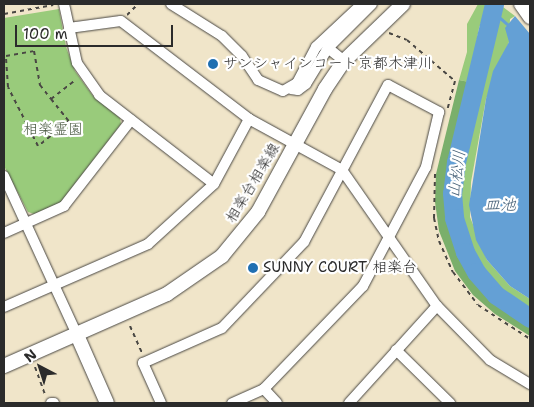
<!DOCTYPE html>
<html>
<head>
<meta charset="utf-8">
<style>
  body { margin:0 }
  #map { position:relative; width:534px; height:407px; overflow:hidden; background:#f0e5c9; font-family:"Shantell Sans","Klee One",sans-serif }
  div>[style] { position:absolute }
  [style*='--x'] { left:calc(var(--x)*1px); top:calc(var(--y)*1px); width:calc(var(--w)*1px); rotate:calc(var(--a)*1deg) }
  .green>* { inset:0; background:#99cb7b }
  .forest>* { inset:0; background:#7aaf6b }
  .water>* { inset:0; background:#64a0d5 }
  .stream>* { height:3px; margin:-1.5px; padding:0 1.5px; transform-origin:1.5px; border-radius:1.5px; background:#64a0d5 }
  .river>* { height:19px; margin:-9.5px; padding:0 9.5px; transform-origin:9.5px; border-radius:9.5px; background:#64a0d5 }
  .path>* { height:2px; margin-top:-1px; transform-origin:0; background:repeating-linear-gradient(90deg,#494743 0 4px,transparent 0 8px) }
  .roads { filter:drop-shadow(0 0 1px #494743) drop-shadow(0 0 1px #494743) }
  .street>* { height:10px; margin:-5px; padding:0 5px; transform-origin:5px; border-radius:5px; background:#fff }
  .secondary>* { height:14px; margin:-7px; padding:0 7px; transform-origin:7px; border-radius:7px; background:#fff }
  .dots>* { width:14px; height:14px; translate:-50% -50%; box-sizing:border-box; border:2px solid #fff; border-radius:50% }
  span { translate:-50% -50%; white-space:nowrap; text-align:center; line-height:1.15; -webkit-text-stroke:4.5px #fff; paint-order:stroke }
  .poi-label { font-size:15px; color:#2b2b2b }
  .left { translate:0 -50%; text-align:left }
  .park-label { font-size:15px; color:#4c5b43 }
  .street-label { font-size:15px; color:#2b2b2b }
  .water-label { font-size:16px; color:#456077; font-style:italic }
  .frame { position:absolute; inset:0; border:5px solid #2b2b2b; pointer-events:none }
  .north { position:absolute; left:15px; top:342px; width:50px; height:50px; -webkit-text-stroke:4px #fff; paint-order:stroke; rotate:320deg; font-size:14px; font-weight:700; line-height:20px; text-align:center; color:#2b2b2b }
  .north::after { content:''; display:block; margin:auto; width:18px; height:22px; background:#2b2b2b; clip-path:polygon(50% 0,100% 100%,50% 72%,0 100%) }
  .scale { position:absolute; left:15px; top:25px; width:158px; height:22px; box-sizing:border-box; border:2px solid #2b2b2b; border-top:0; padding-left:6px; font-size:15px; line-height:18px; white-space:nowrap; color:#2b2b2b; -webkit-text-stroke:4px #fff; paint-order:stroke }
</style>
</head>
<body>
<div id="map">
  <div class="green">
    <div style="clip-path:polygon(478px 4px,488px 4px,479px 28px,469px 82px,459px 80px,467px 52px,467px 24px)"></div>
    <div style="clip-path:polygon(499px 4px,515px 16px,510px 19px,509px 42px,486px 99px,471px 182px,470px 217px,487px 260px,510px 286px,530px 299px,530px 311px,497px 289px,480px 269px,463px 234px,458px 208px,461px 170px)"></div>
    <div style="clip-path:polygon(59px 9px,66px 47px,75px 71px,93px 96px,120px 118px,121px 124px,60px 203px,34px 214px,28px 212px,4px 166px,4px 18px)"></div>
  </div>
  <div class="forest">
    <div style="clip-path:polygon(459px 80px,469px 82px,448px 182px,447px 210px,453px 238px,464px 263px,480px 286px,500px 306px,530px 324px,530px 336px,495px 314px,473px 295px,455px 271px,439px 231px,435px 202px,436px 174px)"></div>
  </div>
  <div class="water">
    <div style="clip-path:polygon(515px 16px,530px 34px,530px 299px,510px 286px,487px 260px,476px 240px,469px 205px,486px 99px,493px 71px,509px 42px,505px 28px)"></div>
  </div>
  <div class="stream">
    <div style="--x:492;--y:11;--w:20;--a:41"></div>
  </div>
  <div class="river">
    <div style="--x:494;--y:4;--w:163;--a:103.5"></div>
    <div style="--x:456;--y:162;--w:31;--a:97"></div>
    <div style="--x:452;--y:193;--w:25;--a:85"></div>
    <div style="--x:454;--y:218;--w:36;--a:72"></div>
    <div style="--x:465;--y:252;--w:23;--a:61"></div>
    <div style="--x:476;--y:272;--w:30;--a:49"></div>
    <div style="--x:496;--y:295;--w:41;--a:34.1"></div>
  </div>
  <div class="path">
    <div style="--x:4;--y:14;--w:50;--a:-10.4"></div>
    <div style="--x:127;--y:15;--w:16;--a:-45"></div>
    <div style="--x:389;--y:33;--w:19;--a:21"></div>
    <div style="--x:407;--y:40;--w:63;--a:40.5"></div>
    <div style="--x:455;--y:81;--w:28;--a:105"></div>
    <div style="--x:51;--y:99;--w:28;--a:51"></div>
    <div style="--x:69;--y:121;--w:40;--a:141"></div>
    <div style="--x:38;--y:146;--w:66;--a:-117"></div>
    <div style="--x:8;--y:87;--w:31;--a:-94"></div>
    <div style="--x:6;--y:56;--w:28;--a:-10"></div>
    <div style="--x:34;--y:51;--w:35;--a:80"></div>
    <div style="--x:40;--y:85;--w:18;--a:52"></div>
    <div style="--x:51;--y:99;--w:31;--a:-38"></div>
    <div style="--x:435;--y:174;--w:44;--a:91.3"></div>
    <div style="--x:434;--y:218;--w:24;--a:78"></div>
    <div style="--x:439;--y:241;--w:34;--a:66"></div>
    <div style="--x:453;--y:272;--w:41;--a:52.9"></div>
    <div style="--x:478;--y:305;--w:62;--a:33.2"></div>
    <div style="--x:130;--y:326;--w:30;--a:66"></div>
    <div style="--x:35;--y:367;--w:29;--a:70"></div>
  </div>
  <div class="roads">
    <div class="street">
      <div style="--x:64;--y:4;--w:60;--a:77.6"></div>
      <div style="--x:77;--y:63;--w:39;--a:55"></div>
      <div style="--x:99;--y:95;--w:145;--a:37.7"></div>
      <div style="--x:214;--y:184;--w:74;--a:-61.7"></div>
      <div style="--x:249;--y:119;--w:106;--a:28.7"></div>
      <div style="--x:342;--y:170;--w:166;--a:55.1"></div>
      <div style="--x:437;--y:306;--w:76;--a:45.5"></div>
      <div style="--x:490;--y:360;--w:47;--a:31"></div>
      <div style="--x:171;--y:4;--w:60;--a:32.1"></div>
      <div style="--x:222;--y:36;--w:28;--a:45"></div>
      <div style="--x:242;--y:56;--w:29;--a:56"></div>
      <div style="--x:258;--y:80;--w:27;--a:24"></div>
      <div style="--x:283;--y:91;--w:16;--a:-30"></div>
      <div style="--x:297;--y:83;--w:41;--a:-62.2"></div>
      <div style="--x:316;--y:47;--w:63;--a:-43.1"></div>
      <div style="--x:69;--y:28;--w:52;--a:-7.7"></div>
      <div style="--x:121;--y:21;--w:161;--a:37.4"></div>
      <div style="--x:328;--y:48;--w:21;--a:39"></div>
      <div style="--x:291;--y:89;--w:7;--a:8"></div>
      <div style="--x:298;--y:90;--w:10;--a:-37"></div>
      <div style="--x:306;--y:84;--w:42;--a:-58.6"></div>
      <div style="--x:328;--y:48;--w:62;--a:-45"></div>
      <div style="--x:4;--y:176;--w:175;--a:65.3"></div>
      <div style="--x:4;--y:233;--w:66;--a:-24.2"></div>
      <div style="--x:64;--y:206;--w:109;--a:-52.1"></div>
      <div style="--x:4;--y:307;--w:157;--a:-23.6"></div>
      <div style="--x:148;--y:244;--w:89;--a:-42.3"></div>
      <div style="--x:396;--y:350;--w:76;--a:44.5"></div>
      <div style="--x:264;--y:389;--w:19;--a:47"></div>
      <div style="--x:51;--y:403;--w:3;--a:0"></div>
      <div style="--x:161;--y:403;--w:44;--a:-114.2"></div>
      <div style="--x:143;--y:363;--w:86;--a:-23.9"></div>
      <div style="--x:222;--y:328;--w:119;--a:-46.4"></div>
      <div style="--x:304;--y:242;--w:178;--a:-61.9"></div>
      <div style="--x:388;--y:85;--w:58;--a:27.9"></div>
      <div style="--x:439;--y:112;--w:57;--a:103.3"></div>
      <div style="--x:426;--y:167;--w:135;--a:117.9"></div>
      <div style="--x:363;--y:286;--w:143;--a:133.9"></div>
      <div style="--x:264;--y:389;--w:35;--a:156"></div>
      <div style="--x:349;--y:403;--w:131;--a:-47.8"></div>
    </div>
    <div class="secondary">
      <div style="--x:521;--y:4;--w:16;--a:55"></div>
      <div style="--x:77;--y:335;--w:74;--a:66.2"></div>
      <div style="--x:4;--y:366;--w:178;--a:-23.8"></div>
      <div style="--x:167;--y:294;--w:67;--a:-34.6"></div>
      <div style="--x:222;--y:256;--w:57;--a:-50.7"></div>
      <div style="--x:258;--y:212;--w:140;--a:-61.4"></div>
      <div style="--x:325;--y:89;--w:34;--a:-56"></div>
      <div style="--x:344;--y:61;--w:82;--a:-44"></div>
    </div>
  </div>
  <div class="dots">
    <div style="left:213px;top:64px;background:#1f6fb2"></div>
    <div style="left:253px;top:268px;background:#1f6fb2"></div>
  </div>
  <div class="poi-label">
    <span class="left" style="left:223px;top:64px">サンシャインコート京都木津川</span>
    <span class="left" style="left:263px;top:268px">SUNNY COURT 相楽台</span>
  </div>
  <div class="park-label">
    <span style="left:53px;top:130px">相楽霊園</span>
  </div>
  <div class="street-label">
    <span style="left:253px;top:183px;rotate:-59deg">相楽台相楽線</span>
  </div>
  <div class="water-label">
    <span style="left:457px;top:174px;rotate:-83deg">山松川</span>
    <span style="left:500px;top:205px">皿池</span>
  </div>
  <div class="frame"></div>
  <div class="north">N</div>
  <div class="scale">100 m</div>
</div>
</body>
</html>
